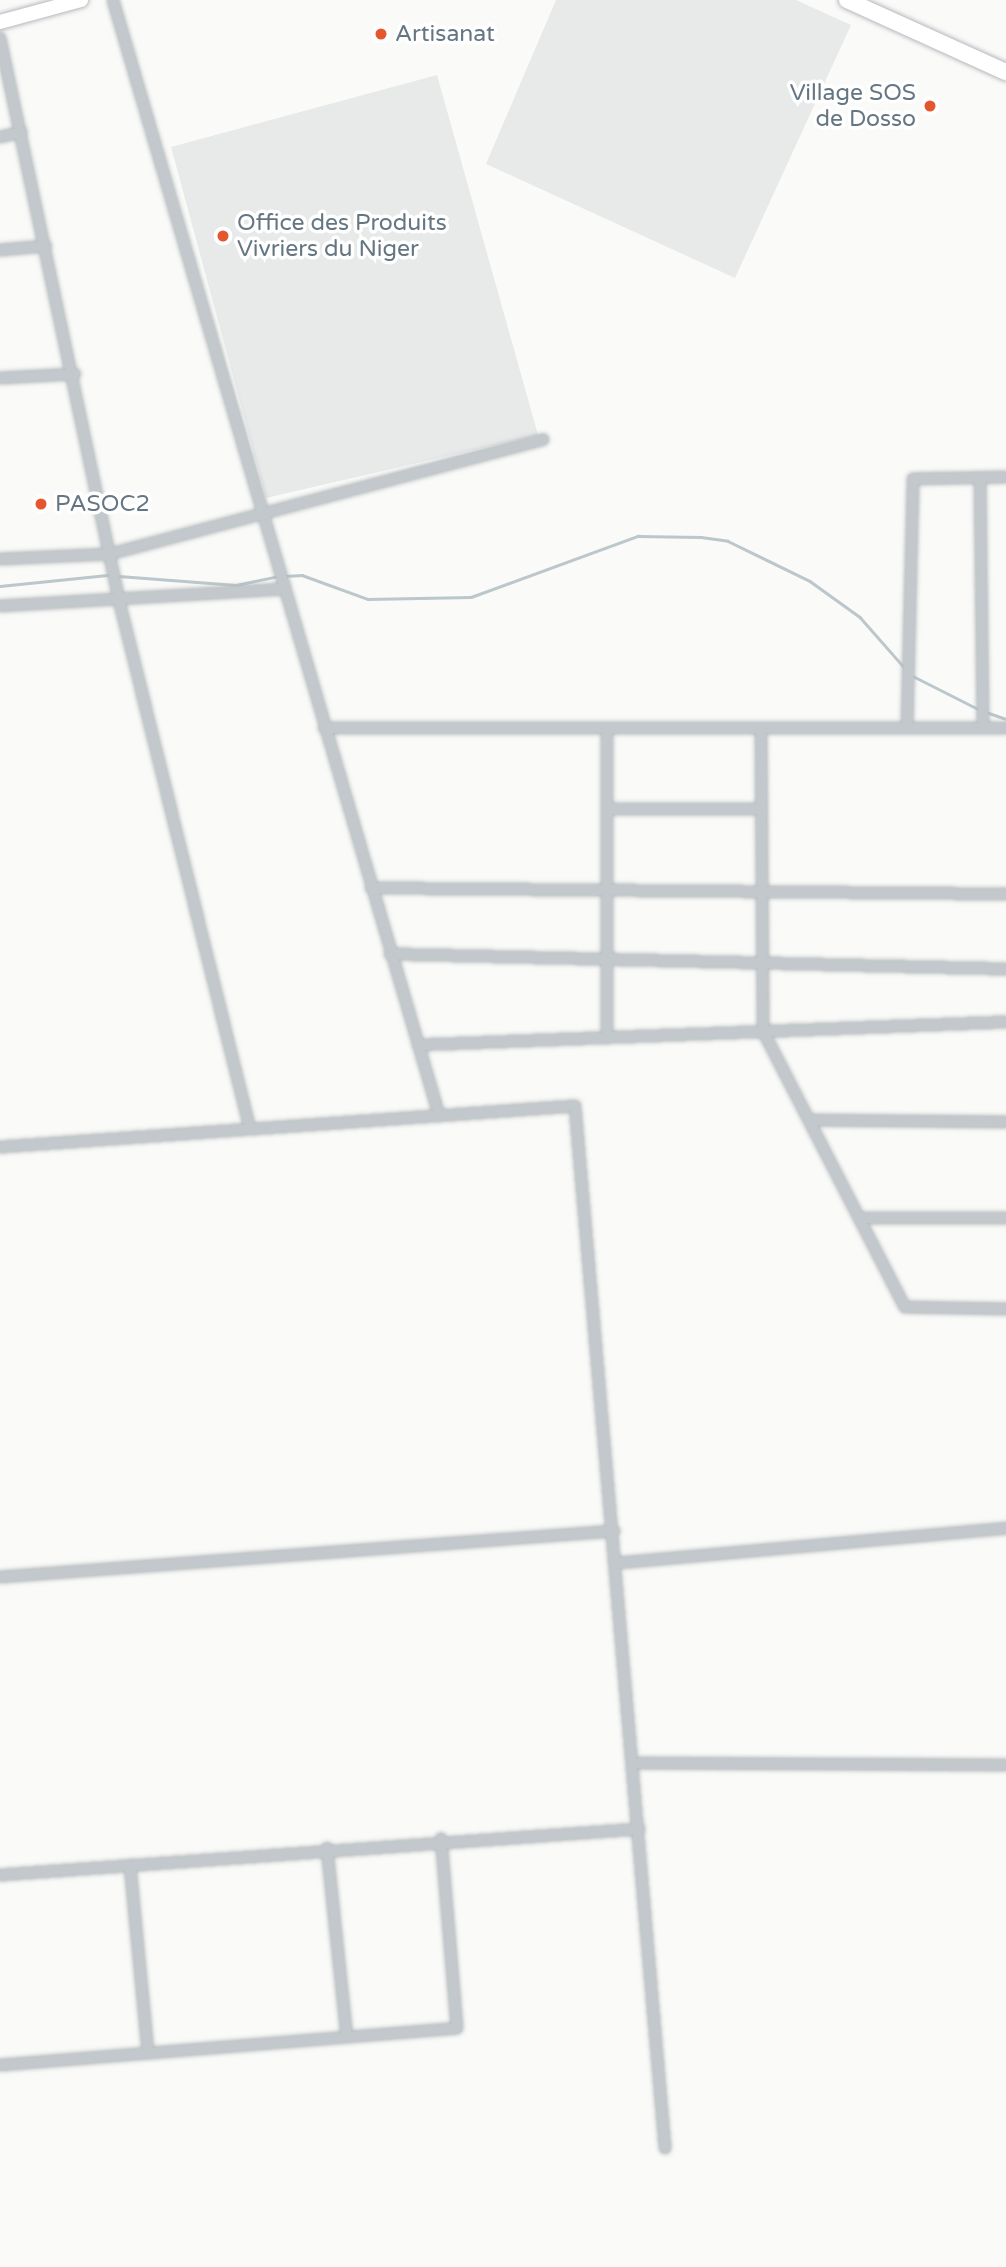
<!DOCTYPE html>
<html>
<head>
<meta charset="utf-8">
<style>
  body { margin:0 }
  #map { position:relative; width:1006px; height:2267px; overflow:hidden; background:#fafaf8; font-family:"Varela Round",sans-serif }
  div>[style] { position:absolute }
  [style*='--x'] { left:calc(var(--x)*1px); top:calc(var(--y)*1px); width:calc(var(--w)*1px); rotate:calc(var(--a)*1deg) }
  .built>* { inset:0; background:#e8e9e9 }
  .stream>* { height:2.5px; margin:-1.25px; padding:0 1.25px; transform-origin:1.25px; border-radius:1.25px; background:#bbc7cb }
  .roads { filter:drop-shadow(0 0 2px #b5babe) drop-shadow(0 0 2px #b5babe) }
  .minor>* { height:10px; margin:-5px; padding:0 5px; transform-origin:5px; border-radius:5px; background:#c3c8cc }
  .major>* { height:14px; margin:-7px; padding:0 7px; transform-origin:7px; border-radius:7px; background:#fff }
  .highway>* { height:16px; margin:-8px; padding:0 8px; transform-origin:8px; border-radius:8px; background:#fff }
  .dots>* { width:19px; height:19px; translate:-50% -50%; box-sizing:border-box; border:4px solid #fff; border-radius:50% }
  span { translate:-50% -50%; white-space:nowrap; text-align:center; line-height:1.15; -webkit-text-stroke:7px #fff; paint-order:stroke }
  .poi-label { font-size:23px; color:#657683 }
  .left { translate:0 -50%; text-align:left }
  .right { translate:-100% -50%; text-align:right }
</style>
</head>
<body>
<div id="map">
  <div class="built">
    <div style="clip-path:polygon(556px 0,796px 0,851px 25px,735px 278px,486px 164px)"></div>
    <div style="clip-path:polygon(437px 75px,538px 435px,266px 498px,171px 147px)"></div>
  </div>
  <div class="stream">
    <div style="--x:119;--y:576;--w:117;--a:4.4"></div>
    <div style="--x:236;--y:585;--w:44;--a:-11.8"></div>
    <div style="--x:285;--y:576;--w:17;--a:-3"></div>
    <div style="--x:302;--y:575;--w:70;--a:20"></div>
    <div style="--x:368;--y:599;--w:103;--a:-1.1"></div>
    <div style="--x:471;--y:597;--w:178;--a:-20.1"></div>
    <div style="--x:638;--y:536;--w:63;--a:0.9"></div>
    <div style="--x:701;--y:537;--w:27;--a:8"></div>
    <div style="--x:728;--y:541;--w:91;--a:26"></div>
    <div style="--x:810;--y:581;--w:62;--a:35.8"></div>
    <div style="--x:860;--y:617;--w:67;--a:48.7"></div>
    <div style="--x:0;--y:586;--w:110;--a:-5.8"></div>
    <div style="--x:911;--y:675;--w:77;--a:26.9"></div>
    <div style="--x:986;--y:712;--w:21;--a:19"></div>
  </div>
  <div class="roads">
    <div class="minor">
      <div style="--x:113;--y:0;--w:1162;--a:73.7"></div>
      <div style="--x:0;--y:38;--w:574;--a:78.04"></div>
      <div style="--x:119;--y:600;--w:545;--a:76.09"></div>
      <div style="--x:0;--y:137;--w:22;--a:-13"></div>
      <div style="--x:0;--y:250;--w:46;--a:-5"></div>
      <div style="--x:0;--y:378;--w:75;--a:-3.1"></div>
      <div style="--x:980;--y:478;--w:250;--a:89.3"></div>
      <div style="--x:0;--y:559;--w:110;--a:-2.6"></div>
      <div style="--x:110;--y:554;--w:448;--a:-14.8"></div>
      <div style="--x:0;--y:606;--w:284;--a:-3.4"></div>
      <div style="--x:324;--y:728;--w:682;--a:0"></div>
      <div style="--x:607;--y:728;--w:309;--a:90"></div>
      <div style="--x:761;--y:728;--w:303;--a:89.6"></div>
      <div style="--x:763;--y:1031;--w:310;--a:62.8"></div>
      <div style="--x:905;--y:1307;--w:101;--a:1.1"></div>
      <div style="--x:907;--y:728;--w:249;--a:-88.6"></div>
      <div style="--x:913;--y:479;--w:93;--a:-1.2"></div>
      <div style="--x:607;--y:809;--w:153;--a:0"></div>
      <div style="--x:371;--y:888;--w:635;--a:0.54"></div>
      <div style="--x:390;--y:954;--w:616;--a:1.39"></div>
      <div style="--x:418;--y:1045;--w:588;--a:-2.24"></div>
      <div style="--x:809;--y:1120;--w:197;--a:0.6"></div>
      <div style="--x:0;--y:1147;--w:576;--a:-4.08"></div>
      <div style="--x:575;--y:1106;--w:1046;--a:85.06"></div>
      <div style="--x:859;--y:1218;--w:147;--a:0"></div>
      <div style="--x:617;--y:1563;--w:391;--a:-5.1"></div>
      <div style="--x:0;--y:1577;--w:616;--a:-4.28"></div>
      <div style="--x:634;--y:1763;--w:372;--a:0.3"></div>
      <div style="--x:327;--y:1848;--w:190;--a:84"></div>
      <div style="--x:130;--y:1865;--w:189;--a:84.5"></div>
      <div style="--x:0;--y:1875;--w:641;--a:-4.12"></div>
      <div style="--x:0;--y:2065;--w:458;--a:-4.6"></div>
      <div style="--x:457;--y:2028;--w:190;--a:-94.8"></div>
    </div>
    <div class="major">
      <div style="--x:0;--y:22;--w:84;--a:-15.2"></div>
    </div>
    <div class="highway">
      <div style="--x:847;--y:0;--w:175;--a:24.4"></div>
    </div>
  </div>
  <div class="dots">
    <div style="left:381px;top:34px;background:#e4572e"></div>
    <div style="left:930px;top:106px;background:#e4572e"></div>
    <div style="left:223px;top:236px;background:#e4572e"></div>
    <div style="left:41px;top:504px;background:#e4572e"></div>
  </div>
  <div class="poi-label">
    <span class="left" style="left:395px;top:34px">Artisanat</span>
    <span class="right" style="left:916px;top:106px">Village SOS<br>de Dosso</span>
    <span class="left" style="left:237px;top:236px">Office des Produits<br>Vivriers du Niger</span>
    <span class="left" style="left:55px;top:504px">PASOC2</span>
  </div>
</div>
</body>
</html>
